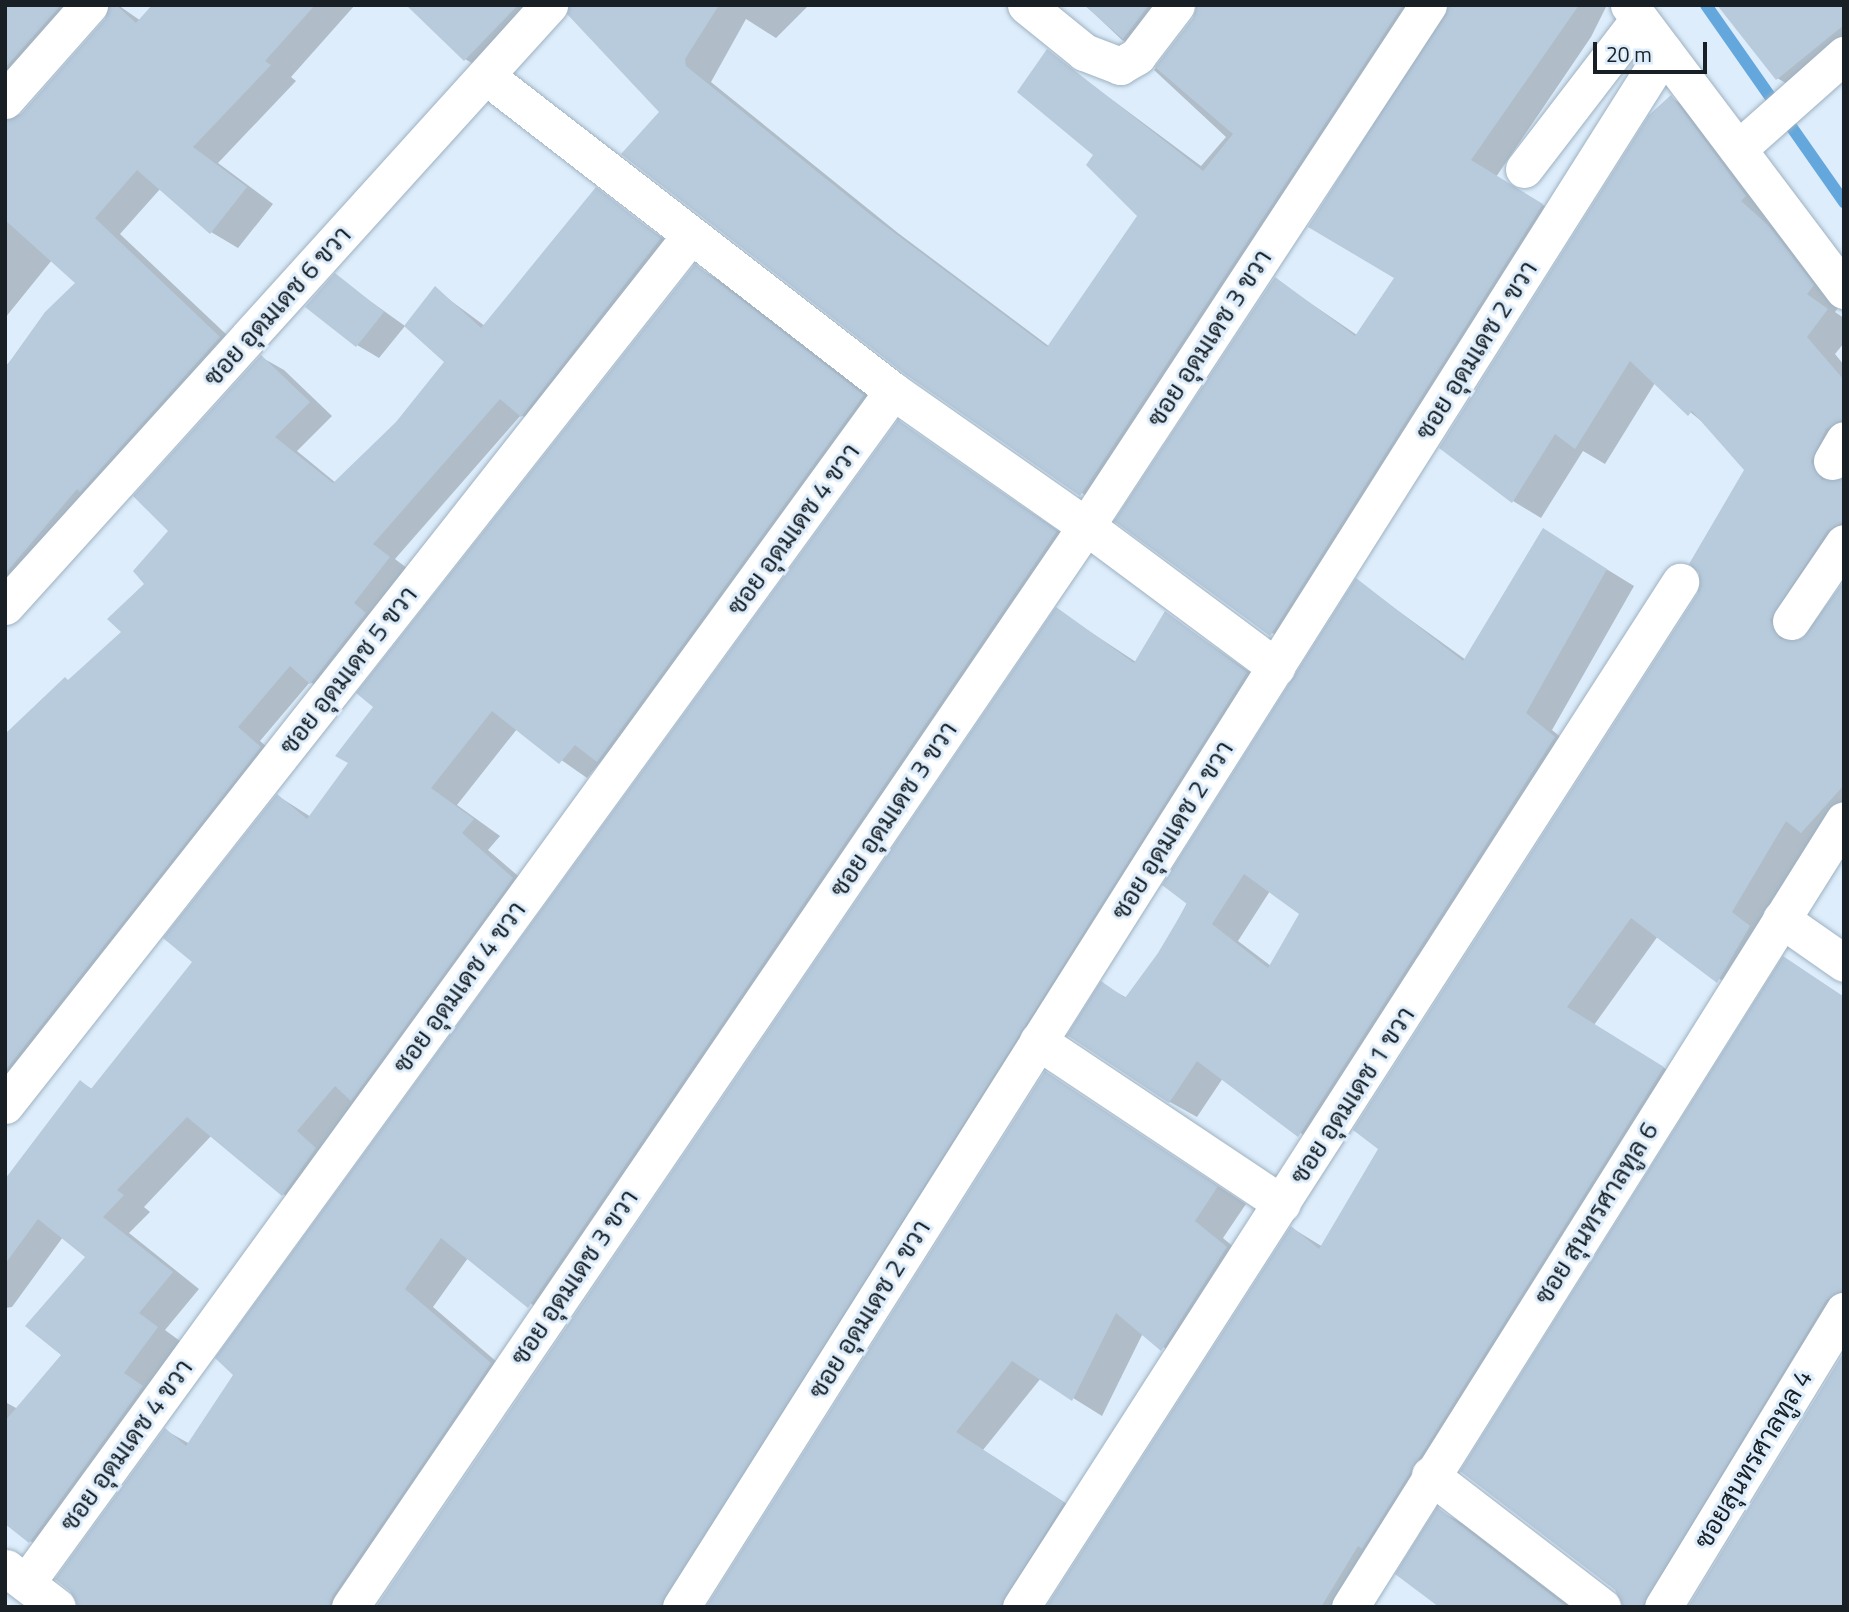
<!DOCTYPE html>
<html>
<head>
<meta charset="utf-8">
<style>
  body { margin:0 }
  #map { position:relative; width:1849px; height:1612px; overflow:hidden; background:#ddedfb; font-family:"Titillium Web",Sarabun,sans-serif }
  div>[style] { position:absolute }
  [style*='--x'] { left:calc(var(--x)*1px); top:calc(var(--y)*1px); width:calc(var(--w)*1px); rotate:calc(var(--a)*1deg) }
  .shadow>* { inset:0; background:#0003 }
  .stream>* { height:12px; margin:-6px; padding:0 6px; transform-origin:6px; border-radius:6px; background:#63a7dd }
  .building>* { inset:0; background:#b8cbdc }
  .roads { filter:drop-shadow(0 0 2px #9eb1c1) drop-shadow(0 0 2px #9eb1c1) }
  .minor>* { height:37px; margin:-18.5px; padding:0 18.5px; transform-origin:18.5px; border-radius:18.5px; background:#fff }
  span { translate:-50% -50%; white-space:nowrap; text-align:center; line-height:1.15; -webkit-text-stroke:6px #ddedfb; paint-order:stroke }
  .street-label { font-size:26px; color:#182026 }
  .frame { position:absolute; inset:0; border:7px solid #182026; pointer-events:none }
  .scale { position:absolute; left:1593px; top:42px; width:114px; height:32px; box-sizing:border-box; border:4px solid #182026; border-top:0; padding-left:9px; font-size:21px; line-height:24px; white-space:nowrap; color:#182026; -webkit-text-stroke:5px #ddedfb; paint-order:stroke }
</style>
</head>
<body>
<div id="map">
  <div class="shadow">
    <div style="clip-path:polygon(5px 5px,118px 5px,141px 21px,154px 5px,355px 5px,291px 77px,296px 81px,218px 163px,273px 204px,238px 248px,211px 232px,161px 188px,120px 234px,246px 353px,5px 580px,5px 367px,78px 283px,52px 260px,5px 318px,5px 122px,22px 115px,106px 20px,109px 6px,22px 105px,5px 95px)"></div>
    <div style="clip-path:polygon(413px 5px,553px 5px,487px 72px,465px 59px)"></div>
    <div style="clip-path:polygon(581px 5px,809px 5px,776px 38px,746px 19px,711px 82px,898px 233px,1050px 347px,1139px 216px,1095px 154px,1048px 52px,1201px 166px,1226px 137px,1154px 70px,1195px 18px,1198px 5px,1441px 5px,1107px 510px,906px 373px,661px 112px)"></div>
    <div style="clip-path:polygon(1085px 5px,1189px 5px,1148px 55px,1122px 40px)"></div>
    <div style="clip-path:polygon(1451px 5px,1607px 5px,1591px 37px,1496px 177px,1568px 220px,1296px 650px,1117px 521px,1275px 279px,1357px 335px,1396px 277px)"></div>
    <div style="clip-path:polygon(1844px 5px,1844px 59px,1802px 93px,1777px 78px)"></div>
    <div style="clip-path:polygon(1671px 98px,1700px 114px,1842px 302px,1835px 312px,1844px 318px,1844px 343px,1835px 354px,1844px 365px,1844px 566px,1796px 641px,1809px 635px,1844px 584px,1844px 833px,1747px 998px,1658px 936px,1594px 1025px,1692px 1085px,1361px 1607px,1048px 1607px,1292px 1228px,1323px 1247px,1700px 593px,1746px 470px,1706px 425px,1655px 383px,1605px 464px,1583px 451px,1541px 518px,1513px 501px)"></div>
    <div style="clip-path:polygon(596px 190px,683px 253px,545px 429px,521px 415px,395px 559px,412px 572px,334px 696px,310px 682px,260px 741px,283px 761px,5px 1122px,5px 767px,124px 632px,261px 357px,284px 370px,332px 416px,297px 451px,336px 483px,397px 423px,447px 362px,435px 289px,485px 326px)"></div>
    <div style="clip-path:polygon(695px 266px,722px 282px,890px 412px,587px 778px,517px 729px,457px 805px,500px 836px,488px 850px,539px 894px,310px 1210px,283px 1194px,212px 1135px,144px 1207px,150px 1212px,129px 1233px,199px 1289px,165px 1330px,184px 1344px,57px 1557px,30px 1541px,5px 1518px,5px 1402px,18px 1409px,64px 1355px,88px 1256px,63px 1237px,12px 1307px,5px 1308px,5px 1181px,81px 1082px,92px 1089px,195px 962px,278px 796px,311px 817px)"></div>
    <div style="clip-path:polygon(335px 276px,405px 326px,379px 358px,357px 345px)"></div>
    <div style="clip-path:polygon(898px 422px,1085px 549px,558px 1323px,468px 1258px,433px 1307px,519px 1381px,365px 1607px,79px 1607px,165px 1430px,190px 1444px)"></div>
    <div style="clip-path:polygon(evenodd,1543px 530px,1634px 586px,1552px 730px,1581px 754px,1326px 1151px,1223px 1078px,1197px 1117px,1170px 1102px,1102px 984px,1127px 998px,1160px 954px,1357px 581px,1466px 660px,1543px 530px,1270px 891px,1301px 914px,1271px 966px,1238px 941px,1270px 891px)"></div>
    <div style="clip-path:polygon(1057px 610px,1136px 662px,1166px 613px,1275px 690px,699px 1607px,378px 1607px)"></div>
    <div style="clip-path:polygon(1784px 958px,1844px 997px,1844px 1333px,1679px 1607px,1622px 1607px)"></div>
    <div style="clip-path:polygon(1045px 1073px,1246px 1204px,1223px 1238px,1255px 1265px,1191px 1366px,1143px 1333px,1102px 1416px,1041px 1378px,983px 1450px,1092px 1520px,1038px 1607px,708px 1607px)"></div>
    <div style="clip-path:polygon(1438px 1510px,1466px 1525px,1572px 1607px,1442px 1607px)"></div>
  </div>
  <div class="stream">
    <div style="--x:1706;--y:5;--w:241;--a:55"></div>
  </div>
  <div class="building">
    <div style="clip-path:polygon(5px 5px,61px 5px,5px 68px)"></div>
    <div style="clip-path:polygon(109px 5px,116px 5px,136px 23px,152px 5px,315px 5px,265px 61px,271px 65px,193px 147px,247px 187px,210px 234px,137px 170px,95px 218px,220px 337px,80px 492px,77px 489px,5px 574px,5px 368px,45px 312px,75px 283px,5px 220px,5px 120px,21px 114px,105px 19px)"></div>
    <div style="clip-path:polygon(406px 5px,518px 5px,464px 61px)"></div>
    <div style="clip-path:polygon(569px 5px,719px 5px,685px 59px,686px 66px,872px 216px,1047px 347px,1137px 216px,1086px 165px,1093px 155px,1017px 92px,1047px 49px,1203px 171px,1233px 134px,1155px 67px,1193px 18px,1197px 5px,1403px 5px,1080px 496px,905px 374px,621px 154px,659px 112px,567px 14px)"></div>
    <div style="clip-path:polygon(1084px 5px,1149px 5px,1123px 39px)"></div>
    <div style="clip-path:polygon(1449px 5px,1579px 5px,1471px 160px,1543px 204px,1270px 636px,1114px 521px,1275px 277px,1355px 336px,1394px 278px,1308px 227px)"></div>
    <div style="clip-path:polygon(1717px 5px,1844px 5px,1844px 25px,1776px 80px)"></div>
    <div style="clip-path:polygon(1671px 95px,1746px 196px,1741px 201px,1769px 226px,1814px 285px,1807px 294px,1828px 309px,1807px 337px,1844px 380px,1844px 419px,1826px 429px,1811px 462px,1822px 480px,1844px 478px,1844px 522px,1827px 531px,1770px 620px,1780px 639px,1801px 640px,1844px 581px,1844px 785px,1801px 833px,1786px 821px,1732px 912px,1750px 926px,1717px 983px,1631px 918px,1567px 1007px,1664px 1067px,1362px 1549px,1358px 1546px,1321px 1607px,1046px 1607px,1291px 1226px,1319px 1249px,1378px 1149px,1353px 1130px,1698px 593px,1699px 573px,1689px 564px,1744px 470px,1692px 411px,1688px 416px,1630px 361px,1575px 449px,1555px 434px,1512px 503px,1439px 448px,1649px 115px)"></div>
    <div style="clip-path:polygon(596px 187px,661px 238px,521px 417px,500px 399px,373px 544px,390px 557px,354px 603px,366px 613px,310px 684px,290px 666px,238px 727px,261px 747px,5px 1071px,5px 734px,65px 677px,68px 680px,121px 632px,107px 619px,144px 584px,133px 571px,168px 531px,133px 496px,261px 355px,310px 402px,275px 437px,333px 483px,396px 422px,444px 362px,404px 326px,435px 286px,481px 328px)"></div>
    <div style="clip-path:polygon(695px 264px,864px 395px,597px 762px,575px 745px,559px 764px,492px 711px,431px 788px,474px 819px,462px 833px,513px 878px,351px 1101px,335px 1086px,297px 1131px,316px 1148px,282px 1196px,187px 1117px,117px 1190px,124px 1195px,103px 1217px,173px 1272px,139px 1313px,158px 1327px,124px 1373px,143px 1386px,29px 1543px,5px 1524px,5px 1421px,61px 1355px,25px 1326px,85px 1257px,38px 1219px,5px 1264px,5px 1179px,80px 1080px,91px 1089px,192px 962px,163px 938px,277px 794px,307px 819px,348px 763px,335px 756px,373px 707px,356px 693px)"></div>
    <div style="clip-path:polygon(335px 273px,384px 312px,356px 347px,305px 307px)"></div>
    <div style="clip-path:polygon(898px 420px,1057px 531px,528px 1308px,441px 1238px,405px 1289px,491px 1363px,333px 1595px,329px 1607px,78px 1607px,70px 1591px,55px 1579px,165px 1428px,186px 1446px,233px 1375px,215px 1358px)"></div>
    <div style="clip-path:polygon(evenodd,1543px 528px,1607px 569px,1526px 713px,1555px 737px,1298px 1137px,1197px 1061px,1169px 1103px,1067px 1035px,1101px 981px,1125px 998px,1158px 953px,1187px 904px,1162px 885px,1356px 578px,1463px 661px,1543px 528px,1244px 874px,1299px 914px,1268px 968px,1212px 924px,1244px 874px)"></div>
    <div style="clip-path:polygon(1056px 607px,1134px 663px,1165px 611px,1247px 672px,660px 1607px,376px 1607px)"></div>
    <div style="clip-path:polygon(1783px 956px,1844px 997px,1844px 1290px,1826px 1300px,1642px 1607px,1623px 1607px,1615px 1590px,1460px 1471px)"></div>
    <div style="clip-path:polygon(1045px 1071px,1218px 1186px,1195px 1221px,1227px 1247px,1161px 1351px,1116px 1313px,1072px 1401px,1012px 1361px,956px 1432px,1064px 1502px,1000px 1607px,706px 1607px)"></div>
    <div style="clip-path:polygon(1844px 1352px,1844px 1607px,1688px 1607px)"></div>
    <div style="clip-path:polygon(1437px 1507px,1567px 1607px,1439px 1607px,1395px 1574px)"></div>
  </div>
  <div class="roads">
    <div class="minor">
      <div style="--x:1026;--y:5;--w:75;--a:39"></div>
      <div style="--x:1084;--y:52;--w:39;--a:21"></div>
      <div style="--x:1120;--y:66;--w:20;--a:-30"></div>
      <div style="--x:1137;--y:56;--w:64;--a:-52.6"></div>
      <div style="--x:1629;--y:5;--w:357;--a:53"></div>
      <div style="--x:486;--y:76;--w:515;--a:37.74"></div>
      <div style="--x:893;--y:391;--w:236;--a:35"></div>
      <div style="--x:1086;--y:526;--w:237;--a:36.6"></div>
      <div style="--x:5;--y:100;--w:127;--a:-48.5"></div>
      <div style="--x:1738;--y:149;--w:142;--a:-41.6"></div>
      <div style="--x:1524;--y:169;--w:189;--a:-52.5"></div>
      <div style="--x:1832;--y:461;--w:24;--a:-60"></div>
      <div style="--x:5;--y:606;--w:811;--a:-47.85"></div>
      <div style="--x:1791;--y:621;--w:94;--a:-55.8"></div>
      <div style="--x:1781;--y:919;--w:77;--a:34.9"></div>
      <div style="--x:1038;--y:1041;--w:293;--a:33.7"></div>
      <div style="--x:5;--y:1105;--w:1107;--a:-51.75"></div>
      <div style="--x:1430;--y:1475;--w:217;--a:37.5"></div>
      <div style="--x:6;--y:1568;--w:64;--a:37.4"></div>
      <div style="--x:26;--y:1583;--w:1474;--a:-53.97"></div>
      <div style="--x:350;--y:1607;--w:1308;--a:-55.75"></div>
      <div style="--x:1086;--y:526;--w:623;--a:-56.72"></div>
      <div style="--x:681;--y:1607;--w:1840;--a:-57.7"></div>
      <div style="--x:1021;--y:1607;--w:1219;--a:-57.26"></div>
      <div style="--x:1350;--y:1607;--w:929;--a:-57.88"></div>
      <div style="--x:1663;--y:1607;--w:347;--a:-58.6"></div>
    </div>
  </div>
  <div class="street-label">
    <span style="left:277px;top:306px;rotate:-48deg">ซอย อุดมเดช 6 ขวา</span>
    <span style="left:1209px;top:338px;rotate:-57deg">ซอย อุดมเดช 3 ขวา</span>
    <span style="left:1476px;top:350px;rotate:-58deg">ซอย อุดมเดช 2 ขวา</span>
    <span style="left:793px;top:529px;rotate:-54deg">ซอย อุดมเดช 4 ขวา</span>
    <span style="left:348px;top:670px;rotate:-52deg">ซอย อุดมเดช 5 ขวา</span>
    <span style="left:893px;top:809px;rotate:-56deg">ซอย อุดมเดช 3 ขวา</span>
    <span style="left:1172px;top:830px;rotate:-58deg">ซอย อุดมเดช 2 ขวา</span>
    <span style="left:459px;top:987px;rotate:-54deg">ซอย อุดมเดช 4 ขวา</span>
    <span style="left:1352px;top:1095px;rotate:-57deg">ซอย อุดมเดช 1 ขวา</span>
    <span style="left:1596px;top:1213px;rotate:-58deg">ซอย สุนทรศาลทูล 6</span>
    <span style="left:574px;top:1277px;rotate:-56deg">ซอย อุดมเดช 3 ขวา</span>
    <span style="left:869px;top:1309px;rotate:-58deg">ซอย อุดมเดช 2 ขวา</span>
    <span style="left:126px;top:1445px;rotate:-54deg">ซอย อุดมเดช 4 ขวา</span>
    <span style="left:1753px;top:1459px;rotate:-59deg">ซอยสุนทรศาลทูล 4</span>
  </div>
  <div class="frame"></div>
  <div class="scale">20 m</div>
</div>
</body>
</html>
